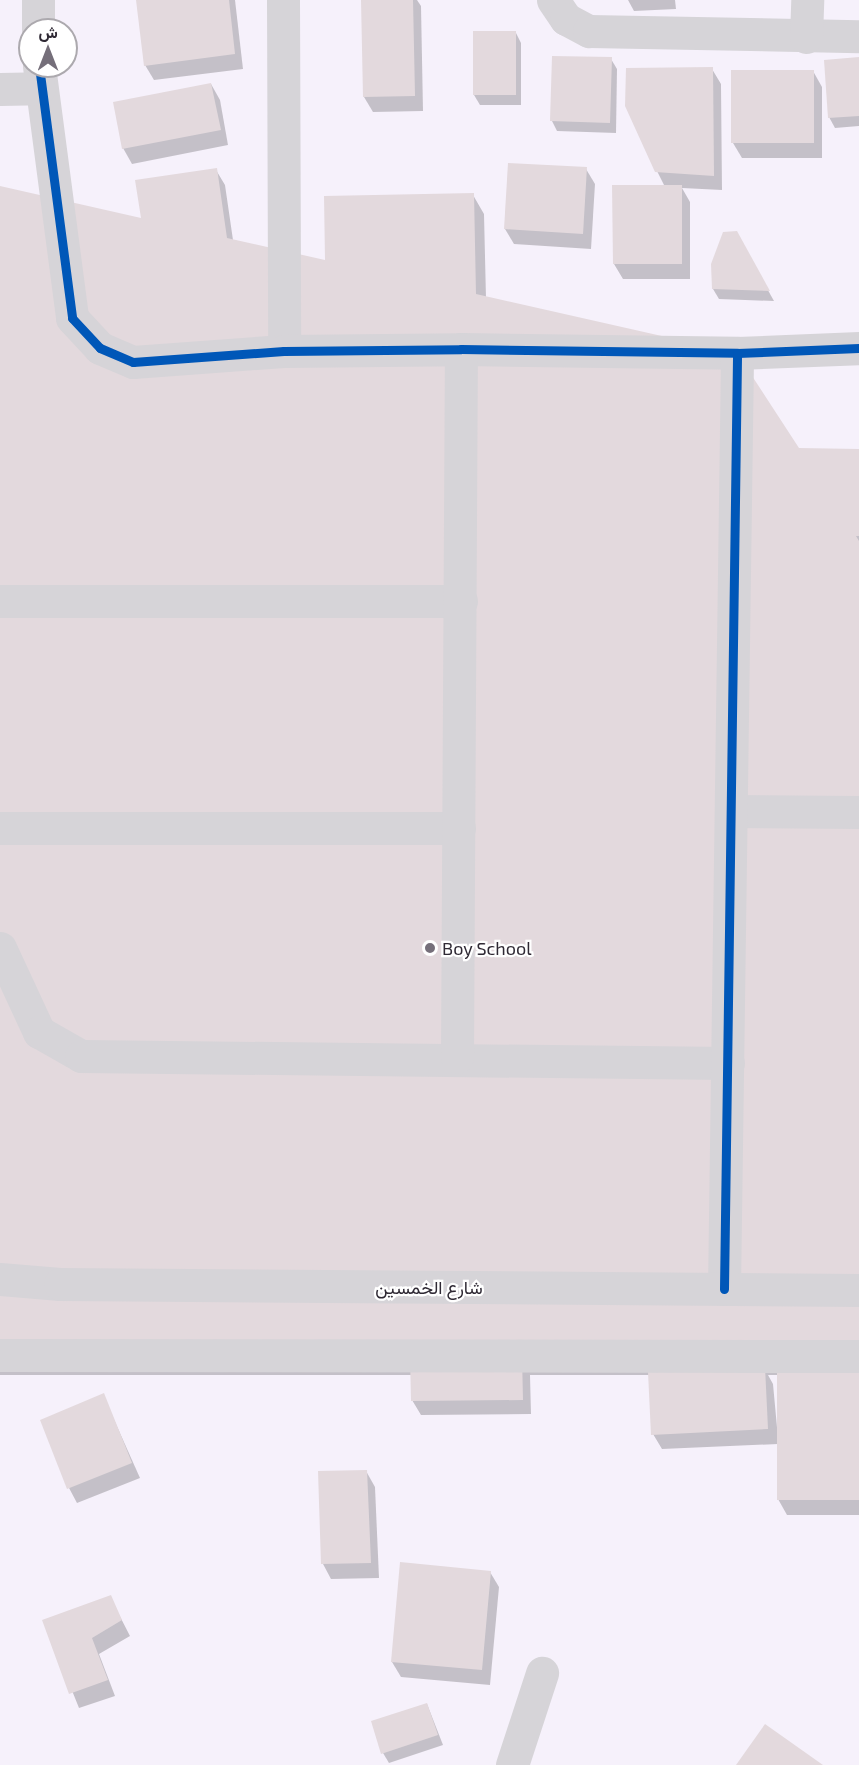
<!DOCTYPE html>
<html>
<head>
<meta charset="utf-8">
<style>
  body { margin:0 }
  #map { position:relative; width:859px; height:1765px; overflow:hidden; background:#f6f1fb; font-family:"Exo 2",Vazirmatn,sans-serif }
  div>[style] { position:absolute }
  [style*='--x'] { left:calc(var(--x)*1px); top:calc(var(--y)*1px); width:calc(var(--w)*1px); rotate:calc(var(--a)*1deg) }
  .shadow>* { inset:0; background:#0003 }
  .building>* { inset:0; background:#e3d9dd }
  .minor>* { height:33px; margin:-16.5px; padding:0 16.5px; transform-origin:16.5px; border-radius:16.5px; background:#d6d4d8 }
  .major>* { height:33px; margin:-16.5px; padding:0 16.5px; transform-origin:16.5px; border-radius:16.5px; background:#d6d4d8 }
  .cycleway>* { height:9px; margin:-4.5px; padding:0 4.5px; transform-origin:4.5px; border-radius:4.5px; background:#0057b8 }
  .dots>* { width:16px; height:16px; translate:-50% -50%; box-sizing:border-box; border:3px solid #fff; border-radius:50% }
  span { translate:-50% -50%; white-space:nowrap; text-align:center; line-height:1.15; -webkit-text-stroke:4.5px #fff; paint-order:stroke }
  .poi-label { font-size:18px; color:#2f2934 }
  .left { translate:0 -50%; text-align:left }
  .street-label { font-size:18px; color:#2f2934 }
  .north { position:absolute; left:18px; top:18px; width:60px; height:60px; box-sizing:border-box; background:#fff; border:2px solid #aca9ae; border-radius:50%; rotate:0deg; font-size:16px; font-weight:700; line-height:24px; text-align:center; color:#2f2934 }
  .north::after { content:''; display:block; margin:auto; width:21px; height:27px; background:#756f7a; clip-path:polygon(50% 0,100% 100%,50% 72%,0 100%) }
</style>
</head>
<body>
<div id="map">
  <div class="shadow">
    <div style="clip-path:polygon(137px 0,235px 0,243px 69px,154px 80px,145px 65px)"></div>
    <div style="clip-path:polygon(363px 0,417px 0,421px 6px,423px 111px,373px 112px,364px 97px)"></div>
    <div style="clip-path:polygon(628px 0,675px 0,676px 9px,634px 11px)"></div>
    <div style="clip-path:polygon(516px 33px,521px 43px,521px 105px,480px 105px,474px 95px)"></div>
    <div style="clip-path:polygon(859px 58px,859px 126px,835px 128px,829px 117px)"></div>
    <div style="clip-path:polygon(611px 59px,617px 69px,616px 133px,557px 131px,552px 121px)"></div>
    <div style="clip-path:polygon(712px 69px,721px 84px,722px 190px,682px 188px,690px 202px,690px 279px,623px 279px,614px 264px,665px 187px,657px 171px)"></div>
    <div style="clip-path:polygon(813px 71px,822px 87px,822px 158px,742px 158px,733px 143px,732px 72px)"></div>
    <div style="clip-path:polygon(211px 84px,220px 100px,228px 145px,132px 164px,123px 148px)"></div>
    <div style="clip-path:polygon(586px 169px,595px 184px,591px 249px,514px 244px,505px 229px)"></div>
    <div style="clip-path:polygon(evenodd,216px 170px,225px 185px,233px 240px,326px 262px,473px 195px,484px 214px,486px 298px,798px 449px,859px 450px,859px 1515px,787px 1515px,778px 1499px,778px 1444px,662px 1449px,653px 1434px,650px 1375px,530px 1375px,531px 1414px,421px 1415px,412px 1400px,412px 1375px,0 1375px,0 188px,143px 220px,216px 170px,768px 1375px,778px 1375px,778px 1438px,773px 1384px,768px 1375px)"></div>
    <div style="clip-path:polygon(736px 233px,774px 301px,719px 299px,713px 289px,712px 265px)"></div>
    <div style="clip-path:polygon(103px 1395px,140px 1478px,77px 1503px,69px 1488px)"></div>
    <div style="clip-path:polygon(366px 1471px,375px 1487px,379px 1578px,331px 1579px,323px 1564px)"></div>
    <div style="clip-path:polygon(490px 1572px,499px 1587px,490px 1685px,401px 1677px,392px 1662px)"></div>
    <div style="clip-path:polygon(110px 1597px,130px 1636px,99px 1654px,115px 1696px,79px 1708px,44px 1621px)"></div>
    <div style="clip-path:polygon(427px 1704px,443px 1745px,389px 1763px,383px 1753px)"></div>
  </div>
  <div class="building">
    <div style="clip-path:polygon(136px 0,229px 0,235px 54px,144px 66px)"></div>
    <div style="clip-path:polygon(361px 0,413px 0,415px 96px,363px 97px)"></div>
    <div style="clip-path:polygon(473px 31px,516px 31px,516px 95px,473px 95px)"></div>
    <div style="clip-path:polygon(552px 56px,612px 57px,610px 123px,550px 121px)"></div>
    <div style="clip-path:polygon(859px 57px,859px 116px,828px 118px,824px 60px)"></div>
    <div style="clip-path:polygon(713px 67px,714px 176px,655px 172px,625px 106px,626px 68px)"></div>
    <div style="clip-path:polygon(731px 70px,814px 70px,814px 143px,731px 143px)"></div>
    <div style="clip-path:polygon(211px 83px,221px 130px,122px 149px,113px 102px)"></div>
    <div style="clip-path:polygon(508px 163px,587px 167px,583px 234px,504px 229px)"></div>
    <div style="clip-path:polygon(217px 168px,227px 238px,325px 260px,324px 196px,474px 193px,476px 294px,737px 353px,799px 448px,859px 449px,859px 536px,856px 536px,859px 541px,859px 1356px,522px 1356px,523px 1400px,411px 1401px,410px 1356px,0 1355px,0 186px,141px 218px,135px 180px)"></div>
    <div style="clip-path:polygon(612px 185px,682px 185px,682px 264px,613px 264px)"></div>
    <div style="clip-path:polygon(737px 231px,770px 291px,712px 289px,711px 264px,723px 232px)"></div>
    <div style="clip-path:polygon(765px 1367px,768px 1429px,651px 1435px,648px 1372px)"></div>
    <div style="clip-path:polygon(777px 1367px,859px 1367px,859px 1500px,777px 1500px)"></div>
    <div style="clip-path:polygon(104px 1393px,132px 1463px,67px 1489px,40px 1420px)"></div>
    <div style="clip-path:polygon(367px 1470px,371px 1563px,321px 1564px,318px 1471px)"></div>
    <div style="clip-path:polygon(400px 1562px,491px 1571px,482px 1670px,391px 1662px)"></div>
    <div style="clip-path:polygon(111px 1595px,122px 1620px,92px 1638px,108px 1680px,69px 1694px,42px 1620px)"></div>
    <div style="clip-path:polygon(427px 1703px,438px 1735px,381px 1754px,371px 1721px)"></div>
    <div style="clip-path:polygon(765px 1724px,823px 1765px,736px 1765px)"></div>
  </div>
  <div class="minor">
    <div style="--x:38;--y:0;--w:30;--a:90"></div>
    <div style="--x:283;--y:0;--w:351;--a:89.8"></div>
    <div style="--x:553;--y:0;--w:23;--a:56"></div>
    <div style="--x:566;--y:19;--w:26;--a:28"></div>
    <div style="--x:589;--y:31;--w:270;--a:1.1"></div>
    <div style="--x:806;--y:37;--w:37;--a:-88"></div>
    <div style="--x:39;--y:66;--w:254;--a:82.5"></div>
    <div style="--x:72;--y:318;--w:41;--a:47"></div>
    <div style="--x:100;--y:348;--w:36;--a:23"></div>
    <div style="--x:133;--y:362;--w:151;--a:-4.2"></div>
    <div style="--x:284;--y:351;--w:177;--a:-0.6"></div>
    <div style="--x:461;--y:349;--w:276;--a:0.8"></div>
    <div style="--x:737;--y:353;--w:122;--a:-2.3"></div>
    <div style="--x:0;--y:89;--w:39;--a:-1"></div>
    <div style="--x:0;--y:601;--w:461;--a:0"></div>
    <div style="--x:731;--y:811;--w:128;--a:0.4"></div>
    <div style="--x:0;--y:828;--w:459;--a:0"></div>
    <div style="--x:0;--y:948;--w:93;--a:65.1"></div>
    <div style="--x:39;--y:1032;--w:48;--a:29.7"></div>
    <div style="--x:81;--y:1056;--w:647;--a:0.62"></div>
    <div style="--x:457;--y:1057;--w:708;--a:-89.68"></div>
    <div style="--x:724;--y:1289;--w:936;--a:-89.2"></div>
    <div style="--x:512;--y:1765;--w:97;--a:-71.9"></div>
  </div>
  <div class="major">
    <div style="--x:0;--y:1279;--w:60;--a:4.8"></div>
    <div style="--x:60;--y:1284;--w:799;--a:0.43"></div>
    <div style="--x:0;--y:1355;--w:859;--a:0.07"></div>
  </div>
  <div class="cycleway">
    <div style="--x:39;--y:66;--w:254;--a:82.5"></div>
    <div style="--x:72;--y:318;--w:41;--a:47"></div>
    <div style="--x:100;--y:348;--w:36;--a:23"></div>
    <div style="--x:133;--y:362;--w:151;--a:-4.2"></div>
    <div style="--x:284;--y:351;--w:177;--a:-0.6"></div>
    <div style="--x:461;--y:349;--w:276;--a:0.8"></div>
    <div style="--x:737;--y:353;--w:122;--a:-2.3"></div>
    <div style="--x:724;--y:1289;--w:936;--a:-89.2"></div>
  </div>
  <div class="dots">
    <div style="left:430px;top:948px;background:#756f7a"></div>
  </div>
  <div class="poi-label">
    <span class="left" style="left:442px;top:948px">Boy School</span>
  </div>
  <div class="street-label">
    <span style="left:429px;top:1287px">شارع الخمسين</span>
  </div>
  <div class="north">ش</div>
</div>
</body>
</html>
